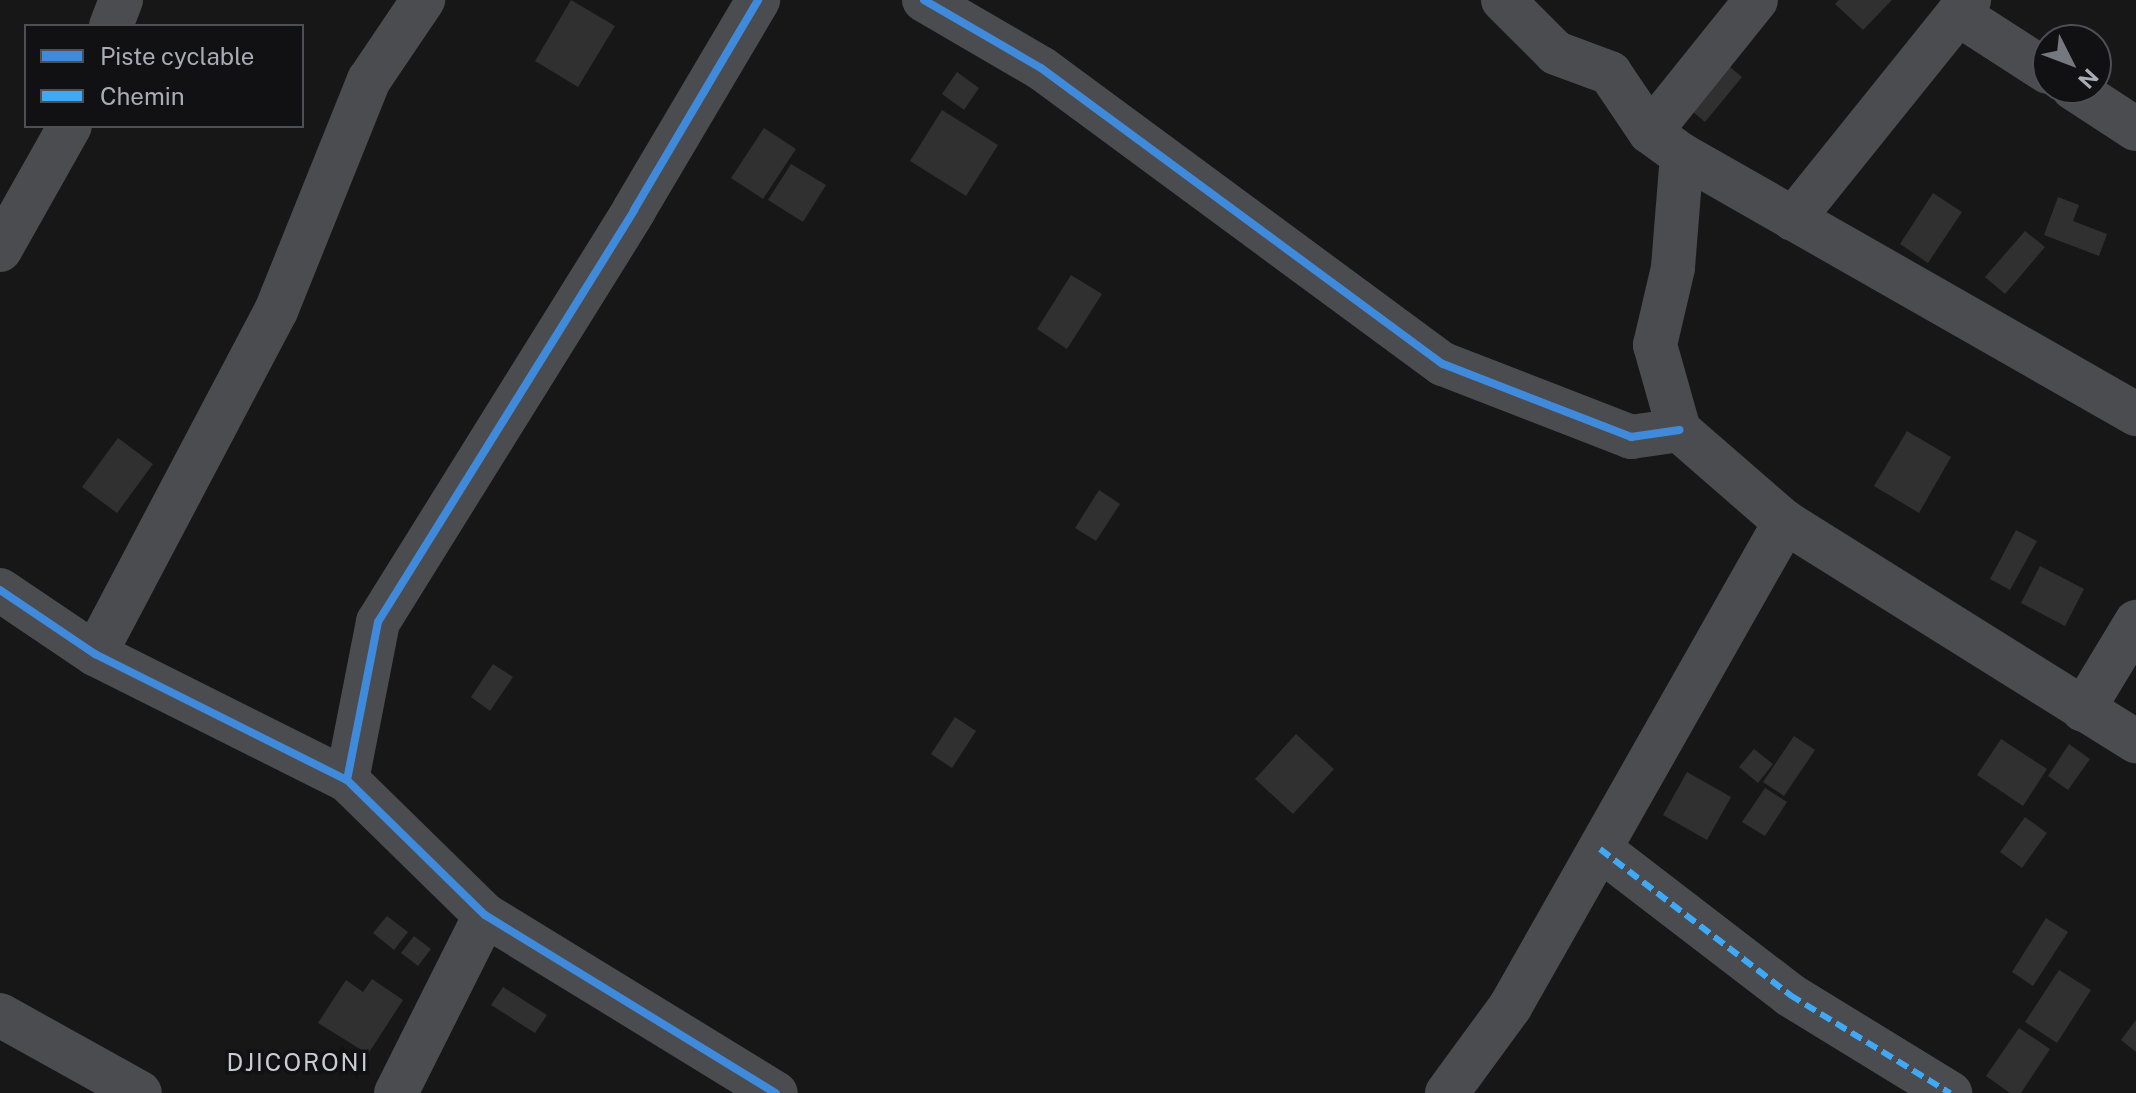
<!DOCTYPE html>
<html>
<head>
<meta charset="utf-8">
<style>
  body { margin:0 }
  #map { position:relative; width:2136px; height:1093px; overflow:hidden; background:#171717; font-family:"Public Sans",sans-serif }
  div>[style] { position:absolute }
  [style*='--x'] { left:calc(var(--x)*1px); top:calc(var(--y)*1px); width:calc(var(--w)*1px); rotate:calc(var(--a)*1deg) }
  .building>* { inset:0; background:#303031 }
  .minor>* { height:44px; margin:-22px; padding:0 22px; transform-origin:22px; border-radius:22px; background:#4b4c4f }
  .quiet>* { height:6px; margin-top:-3px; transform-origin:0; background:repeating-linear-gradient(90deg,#3fa9f5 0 12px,transparent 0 18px) }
  .cycleway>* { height:8px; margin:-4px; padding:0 4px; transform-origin:4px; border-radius:4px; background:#408adc }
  span { translate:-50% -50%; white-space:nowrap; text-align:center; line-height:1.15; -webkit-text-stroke:7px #111113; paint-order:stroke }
  .quarter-label { font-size:24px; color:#cacbd3; letter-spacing:2px }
  .legend { position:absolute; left:24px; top:24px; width:280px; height:104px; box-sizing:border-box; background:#111113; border:2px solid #4e4f55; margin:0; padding:10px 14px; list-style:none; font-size:24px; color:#a9acb7 }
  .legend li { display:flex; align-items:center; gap:16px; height:40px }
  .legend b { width:40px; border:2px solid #4e4f55 }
  .north { position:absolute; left:2032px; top:24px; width:80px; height:80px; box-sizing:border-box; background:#111113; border:2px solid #4e4f55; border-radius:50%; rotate:132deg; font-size:22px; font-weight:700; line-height:32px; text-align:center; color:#a9acb7 }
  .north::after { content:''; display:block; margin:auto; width:28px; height:36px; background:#76787f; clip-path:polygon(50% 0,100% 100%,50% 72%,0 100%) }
</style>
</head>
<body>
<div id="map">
  <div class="building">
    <div style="clip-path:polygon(571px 0,615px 26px,578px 87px,535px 61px)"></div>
    <div style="clip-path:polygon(1839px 0,1892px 0,1863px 30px,1835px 4px)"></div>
    <div style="clip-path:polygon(1724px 62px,1742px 77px,1705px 122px,1687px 107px)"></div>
    <div style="clip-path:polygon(957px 72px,979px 88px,964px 110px,942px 94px)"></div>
    <div style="clip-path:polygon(942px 110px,998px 145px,966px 196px,910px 161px)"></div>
    <div style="clip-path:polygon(764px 128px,796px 149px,763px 199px,731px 178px)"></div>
    <div style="clip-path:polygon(791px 164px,826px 185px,803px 222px,768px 200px)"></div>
    <div style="clip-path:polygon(1933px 193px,1962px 212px,1928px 263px,1900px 244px)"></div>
    <div style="clip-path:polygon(2058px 197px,2079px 205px,2073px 221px,2107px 234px,2099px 256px,2044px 235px)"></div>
    <div style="clip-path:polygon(2025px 231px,2045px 247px,2005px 294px,1985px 277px)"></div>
    <div style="clip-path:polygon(1071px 275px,1102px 294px,1067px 349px,1037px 329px)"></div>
    <div style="clip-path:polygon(1907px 431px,1951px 457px,1919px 513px,1874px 486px)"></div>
    <div style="clip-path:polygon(118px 438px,153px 464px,117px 513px,82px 487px)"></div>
    <div style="clip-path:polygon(1099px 490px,1120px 504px,1096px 541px,1075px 528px)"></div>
    <div style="clip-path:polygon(2016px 530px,2037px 541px,2010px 590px,1990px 579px)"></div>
    <div style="clip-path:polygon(2040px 566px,2084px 589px,2065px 626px,2021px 603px)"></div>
    <div style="clip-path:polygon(493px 664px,513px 677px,490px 711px,471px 697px)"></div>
    <div style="clip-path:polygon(955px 717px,976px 731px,952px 768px,931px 754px)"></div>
    <div style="clip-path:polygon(1296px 734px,1334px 769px,1293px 814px,1255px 779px)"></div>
    <div style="clip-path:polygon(1794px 736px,1815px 750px,1784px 796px,1763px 782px)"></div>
    <div style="clip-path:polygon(2001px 739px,2047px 769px,2023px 806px,1977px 775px)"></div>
    <div style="clip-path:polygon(2069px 744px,2090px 759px,2068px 790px,2048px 776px)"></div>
    <div style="clip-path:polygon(1754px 749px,1773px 764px,1758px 783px,1739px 767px)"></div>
    <div style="clip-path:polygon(1687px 772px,1731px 797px,1707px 840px,1663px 815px)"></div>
    <div style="clip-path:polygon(1765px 788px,1787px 802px,1765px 836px,1742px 822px)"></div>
    <div style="clip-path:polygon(2025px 817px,2047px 833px,2022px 868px,2000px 852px)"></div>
    <div style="clip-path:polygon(387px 916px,408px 932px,394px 950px,373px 933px)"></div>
    <div style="clip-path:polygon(2046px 918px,2068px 932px,2033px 986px,2012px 972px)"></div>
    <div style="clip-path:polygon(414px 936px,431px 949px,418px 966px,401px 953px)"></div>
    <div style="clip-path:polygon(2059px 970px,2091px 990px,2057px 1043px,2025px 1022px)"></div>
    <div style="clip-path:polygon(372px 979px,403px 1000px,368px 1054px,318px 1023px,346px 980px,363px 992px)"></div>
    <div style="clip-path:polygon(503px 987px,547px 1015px,535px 1033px,491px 1005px)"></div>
    <div style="clip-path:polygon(2136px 1020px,2136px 1052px,2121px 1040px)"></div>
    <div style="clip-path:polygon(2019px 1028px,2050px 1049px,2021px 1093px,2010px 1093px,1986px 1076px)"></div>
  </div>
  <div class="minor">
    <div style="--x:924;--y:0;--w:135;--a:30.2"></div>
    <div style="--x:1041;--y:68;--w:499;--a:36.4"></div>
    <div style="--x:1443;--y:364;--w:202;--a:21.2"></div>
    <div style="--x:1631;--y:437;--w:49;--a:-8.3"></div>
    <div style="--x:1503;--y:0;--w:75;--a:45"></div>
    <div style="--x:1556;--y:53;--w:58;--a:20.3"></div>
    <div style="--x:1610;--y:73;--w:71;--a:55.9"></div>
    <div style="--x:1650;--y:132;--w:39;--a:36"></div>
    <div style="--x:1682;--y:155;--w:523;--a:29.7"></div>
    <div style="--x:1958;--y:14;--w:107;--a:32.8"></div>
    <div style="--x:111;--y:26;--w:28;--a:-69"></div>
    <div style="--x:2073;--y:88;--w:75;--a:33.1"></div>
    <div style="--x:1650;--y:132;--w:169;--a:-51.2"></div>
    <div style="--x:1682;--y:155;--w:113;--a:94.6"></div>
    <div style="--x:1673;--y:268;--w:79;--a:103.2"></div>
    <div style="--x:1655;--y:345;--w:88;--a:74.2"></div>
    <div style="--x:1679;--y:430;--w:140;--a:41"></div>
    <div style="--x:1785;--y:522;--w:414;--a:32"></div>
    <div style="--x:1793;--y:219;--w:281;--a:-51.2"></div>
    <div style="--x:0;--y:250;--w:142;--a:-60.6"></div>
    <div style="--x:0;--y:590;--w:115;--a:34"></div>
    <div style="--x:95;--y:654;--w:282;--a:26.6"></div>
    <div style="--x:347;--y:780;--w:193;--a:44.4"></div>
    <div style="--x:485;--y:915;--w:341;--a:31.5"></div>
    <div style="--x:95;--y:654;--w:388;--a:-62.2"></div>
    <div style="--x:276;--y:311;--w:249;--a:-68.1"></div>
    <div style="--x:369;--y:80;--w:97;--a:-56"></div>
    <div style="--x:2083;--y:710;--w:103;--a:-58.9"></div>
    <div style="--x:347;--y:780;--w:161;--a:-78.9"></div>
    <div style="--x:378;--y:622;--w:485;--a:-58.1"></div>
    <div style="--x:634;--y:210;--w:244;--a:-59.4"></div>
    <div style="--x:1600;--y:849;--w:240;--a:37.5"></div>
    <div style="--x:1790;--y:995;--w:188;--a:31.5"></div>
    <div style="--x:0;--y:1015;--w:160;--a:29.1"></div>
    <div style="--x:396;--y:1093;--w:199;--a:-63.4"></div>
    <div style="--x:1447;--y:1093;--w:107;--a:-53.8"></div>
    <div style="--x:1510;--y:1007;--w:558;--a:-60.45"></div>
  </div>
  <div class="quiet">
    <div style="--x:1600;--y:849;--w:240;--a:37.5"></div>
    <div style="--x:1790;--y:995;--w:188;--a:31.5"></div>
  </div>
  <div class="cycleway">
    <div style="--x:924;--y:0;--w:135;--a:30.2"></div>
    <div style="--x:1041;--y:68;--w:499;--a:36.4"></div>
    <div style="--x:1443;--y:364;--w:202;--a:21.2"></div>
    <div style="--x:1631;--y:437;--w:49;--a:-8.3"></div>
    <div style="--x:0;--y:590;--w:115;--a:34"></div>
    <div style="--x:95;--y:654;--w:282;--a:26.6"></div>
    <div style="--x:347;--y:780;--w:193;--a:44.4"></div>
    <div style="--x:485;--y:915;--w:341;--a:31.5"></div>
    <div style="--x:347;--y:780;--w:161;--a:-78.9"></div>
    <div style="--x:378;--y:622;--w:485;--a:-58.1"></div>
    <div style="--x:634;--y:210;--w:244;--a:-59.4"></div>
  </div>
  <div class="quarter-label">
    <span style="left:298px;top:1063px">DJICORONI</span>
  </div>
  <ul class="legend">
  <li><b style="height:10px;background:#408adc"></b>Piste cyclable</li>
  <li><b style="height:10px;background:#3fa9f5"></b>Chemin</li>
  </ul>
  <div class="north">N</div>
</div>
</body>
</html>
